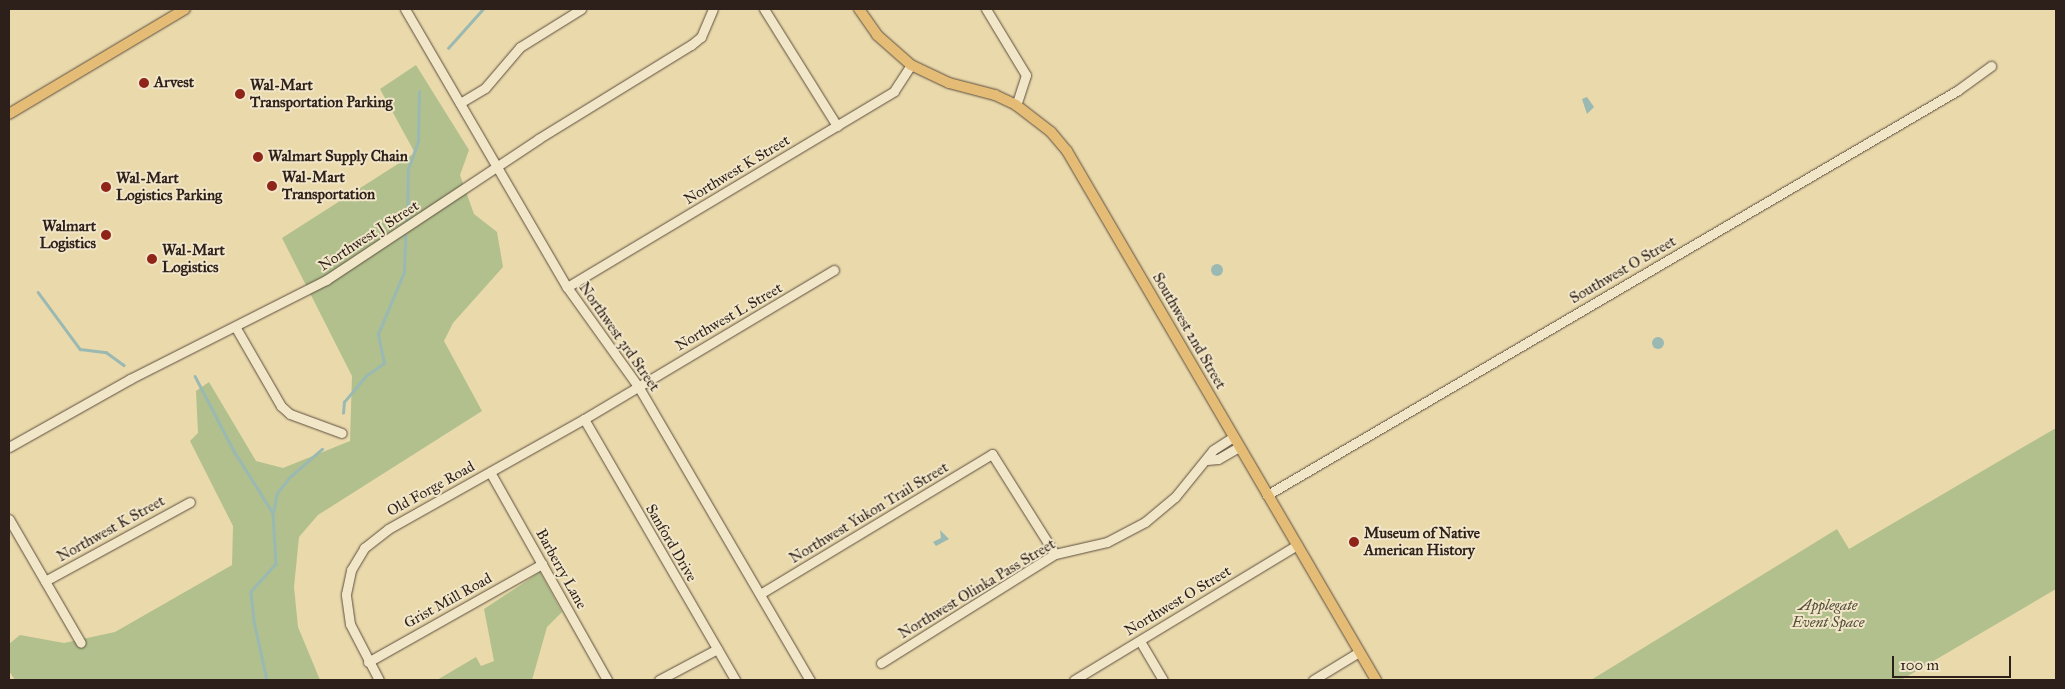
<!DOCTYPE html>
<html>
<head>
<meta charset="utf-8">
<style>
  body { margin:0 }
  #map { position:relative; width:2065px; height:689px; overflow:hidden; background:#ead9ab; font-family:"IM FELL Great Primer",serif }
  div>[style] { position:absolute }
  [style*='--x'] { left:calc(var(--x)*1px); top:calc(var(--y)*1px); width:calc(var(--w)*1px); rotate:calc(var(--a)*1deg) }
  .green>* { inset:0; background:#b1c08d }
  .water>* { inset:0; background:#9ab9b2 }
  .round { border-radius:50% }
  .stream>* { height:2.5px; margin:-1.25px; padding:0 1.25px; transform-origin:1.25px; border-radius:1.25px; background:#9ab9b2 }
  .roads { filter:drop-shadow(0 0 1px #5c4e3e) drop-shadow(0 0 1px #5c4e3e) }
  .minor>* { height:9px; margin:-4.5px; padding:0 4.5px; transform-origin:4.5px; border-radius:4.5px; background:#f1e6c8 }
  .major>* { height:10px; margin:-5px; padding:0 5px; transform-origin:5px; border-radius:5px; background:#e5bc76 }
  .dots>* { width:14px; height:14px; translate:-50% -50%; box-sizing:border-box; border:2px solid #f1e6c8; border-radius:50% }
  span { translate:-50% -50%; white-space:nowrap; text-align:center; line-height:1.15; -webkit-text-stroke:4px #f1e6c8; paint-order:stroke }
  .poi-label { font-size:15px; color:#2d1f1a; font-weight:700 }
  .left { translate:0 -50%; text-align:left }
  .right { translate:-100% -50%; text-align:right }
  .street-label { font-size:15px; color:#2d1f1a }
  .park-label { font-size:15px; color:#554f3c; font-style:italic }
  .frame { position:absolute; inset:0; border:10px solid #2d1f1a; pointer-events:none }
  .scale { position:absolute; left:1892px; top:656px; width:119px; height:22px; box-sizing:border-box; border:2px solid #2d1f1a; border-top:0; padding-left:6px; font-size:15px; line-height:18px; white-space:nowrap; color:#2d1f1a; -webkit-text-stroke:4px #f1e6c8; paint-order:stroke }
</style>
</head>
<body>
<div id="map">
  <div class="green">
    <div style="clip-path:polygon(416px 65px,469px 150px,460px 175px,474px 214px,497px 232px,503px 267px,453px 323px,444px 341px,482px 411px,318px 515px,299px 537px,294px 587px,298px 627px,320px 680px,15px 680px,9px 671px,9px 644px,20px 635px,64px 643px,115px 632px,232px 565px,233px 526px,190px 441px,198px 433px,196px 391px,209px 382px,256px 461px,283px 468px,350px 441px,352px 376px,282px 238px,415px 153px,380px 89px)"></div>
    <div style="clip-path:polygon(2056px 428px,2056px 589px,1901px 680px,1591px 680px,1837px 529px,1849px 549px)"></div>
    <div style="clip-path:polygon(540px 572px,562px 612px,547px 627px,532px 680px,437px 680px,476px 657px,481px 666px,494px 661px,484px 609px)"></div>
  </div>
  <div class="water">
    <div style="clip-path:polygon(1587px 97px,1594px 107px,1587px 114px,1582px 99px)"></div>
    <div class="round" style="left:1211px;top:264px;width:12px;height:12px"></div>
    <div class="round" style="left:1652px;top:337px;width:12px;height:12px"></div>
    <div style="clip-path:polygon(940px 530px,949px 539px,936px 546px,933px 542px,941px 538px)"></div>
  </div>
  <div class="stream">
    <div style="--x:448;--y:48;--w:52;--a:-48.1"></div>
    <div style="--x:407;--y:221;--w:52;--a:-88.9"></div>
    <div style="--x:408;--y:169;--w:30;--a:-70"></div>
    <div style="--x:418;--y:141;--w:49;--a:-88.8"></div>
    <div style="--x:38;--y:292;--w:71;--a:53.6"></div>
    <div style="--x:80;--y:349;--w:26;--a:7"></div>
    <div style="--x:106;--y:352;--w:22;--a:36"></div>
    <div style="--x:195;--y:376;--w:85;--a:62.5"></div>
    <div style="--x:234;--y:451;--w:73;--a:57.8"></div>
    <div style="--x:273;--y:513;--w:51;--a:86.6"></div>
    <div style="--x:276;--y:564;--w:38;--a:132"></div>
    <div style="--x:251;--y:592;--w:29;--a:84"></div>
    <div style="--x:254;--y:621;--w:60;--a:77.6"></div>
    <div style="--x:343;--y:413;--w:11;--a:-85"></div>
    <div style="--x:344;--y:402;--w:35;--a:-50"></div>
    <div style="--x:367;--y:375;--w:21;--a:-35"></div>
    <div style="--x:384;--y:363;--w:30;--a:-102"></div>
    <div style="--x:378;--y:334;--w:67;--a:-67.2"></div>
    <div style="--x:404;--y:272;--w:36;--a:-88"></div>
    <div style="--x:273;--y:513;--w:20;--a:-79"></div>
    <div style="--x:277;--y:493;--w:22;--a:-51"></div>
    <div style="--x:291;--y:476;--w:41;--a:-41.1"></div>
  </div>
  <div class="roads">
    <div class="minor">
      <div style="--x:405;--y:9;--w:322;--a:59.8"></div>
      <div style="--x:567;--y:287;--w:122;--a:54.4"></div>
      <div style="--x:638;--y:386;--w:341;--a:59.7"></div>
      <div style="--x:764;--y:9;--w:138;--a:58"></div>
      <div style="--x:986;--y:9;--w:77;--a:58.8"></div>
      <div style="--x:1026;--y:75;--w:32;--a:108"></div>
      <div style="--x:460;--y:103;--w:29;--a:-31"></div>
      <div style="--x:485;--y:88;--w:54;--a:-49.5"></div>
      <div style="--x:520;--y:47;--w:72;--a:-31.9"></div>
      <div style="--x:567;--y:287;--w:381;--a:-30.9"></div>
      <div style="--x:894;--y:91;--w:31;--a:-57"></div>
      <div style="--x:236;--y:328;--w:90;--a:60"></div>
      <div style="--x:281;--y:406;--w:12;--a:42"></div>
      <div style="--x:290;--y:414;--w:55;--a:20.1"></div>
      <div style="--x:584;--y:419;--w:302;--a:59.9"></div>
      <div style="--x:9;--y:447;--w:139;--a:-29.3"></div>
      <div style="--x:130;--y:379;--w:220;--a:-26.8"></div>
      <div style="--x:326;--y:280;--w:255;--a:-33.6"></div>
      <div style="--x:538;--y:139;--w:180;--a:-31.6"></div>
      <div style="--x:691;--y:45;--w:13;--a:-39"></div>
      <div style="--x:701;--y:37;--w:30;--a:-67"></div>
      <div style="--x:1207;--y:460;--w:11;--a:-5"></div>
      <div style="--x:1218;--y:459;--w:24;--a:-30"></div>
      <div style="--x:490;--y:472;--w:239;--a:60.6"></div>
      <div style="--x:1267;--y:495;--w:801;--a:-30.37"></div>
      <div style="--x:1958;--y:90;--w:41;--a:-36"></div>
      <div style="--x:9;--y:519;--w:143;--a:59.9"></div>
      <div style="--x:45;--y:581;--w:165;--a:-28.6"></div>
      <div style="--x:760;--y:594;--w:271;--a:-31.1"></div>
      <div style="--x:992;--y:454;--w:118;--a:57.8"></div>
      <div style="--x:1140;--y:641;--w:45;--a:59.5"></div>
      <div style="--x:368;--y:662;--w:200;--a:-29.4"></div>
      <div style="--x:881;--y:663;--w:205;--a:-32.1"></div>
      <div style="--x:1055;--y:554;--w:53;--a:-13"></div>
      <div style="--x:1107;--y:542;--w:43;--a:-27.8"></div>
      <div style="--x:1145;--y:522;--w:39;--a:-40"></div>
      <div style="--x:1175;--y:497;--w:60;--a:-51"></div>
      <div style="--x:1213;--y:450;--w:24;--a:-33"></div>
      <div style="--x:379;--y:680;--w:63;--a:-117.4"></div>
      <div style="--x:350;--y:624;--w:30;--a:-98"></div>
      <div style="--x:346;--y:594;--w:25;--a:-78"></div>
      <div style="--x:351;--y:570;--w:26;--a:-59"></div>
      <div style="--x:364;--y:548;--w:31;--a:-38"></div>
      <div style="--x:388;--y:529;--w:225;--a:-29.3"></div>
      <div style="--x:584;--y:419;--w:291;--a:-30.8"></div>
      <div style="--x:659;--y:680;--w:66;--a:-28.1"></div>
      <div style="--x:1074;--y:680;--w:261;--a:-31.2"></div>
      <div style="--x:1313;--y:680;--w:54;--a:-31.3"></div>
    </div>
    <div class="major">
      <div style="--x:859;--y:9;--w:32;--a:55"></div>
      <div style="--x:877;--y:35;--w:45;--a:41.4"></div>
      <div style="--x:911;--y:65;--w:42;--a:25.3"></div>
      <div style="--x:949;--y:83;--w:48;--a:14.6"></div>
      <div style="--x:995;--y:95;--w:23;--a:25"></div>
      <div style="--x:1016;--y:105;--w:44;--a:37.6"></div>
      <div style="--x:1051;--y:132;--w:25;--a:50"></div>
      <div style="--x:1067;--y:151;--w:613;--a:59.71"></div>
      <div style="--x:9;--y:114;--w:205;--a:-30.8"></div>
    </div>
  </div>
  <div class="dots">
    <div style="left:144px;top:83px;background:#8f2418"></div>
    <div style="left:240px;top:94px;background:#8f2418"></div>
    <div style="left:258px;top:157px;background:#8f2418"></div>
    <div style="left:272px;top:186px;background:#8f2418"></div>
    <div style="left:106px;top:187px;background:#8f2418"></div>
    <div style="left:106px;top:235px;background:#8f2418"></div>
    <div style="left:152px;top:259px;background:#8f2418"></div>
    <div style="left:1354px;top:542px;background:#8f2418"></div>
  </div>
  <div class="poi-label">
    <span class="left" style="left:154px;top:83px">Arvest</span>
    <span class="left" style="left:250px;top:94px">Wal-Mart<br>Transportation Parking</span>
    <span class="left" style="left:268px;top:157px">Walmart Supply Chain</span>
    <span class="left" style="left:282px;top:186px">Wal-Mart<br>Transportation</span>
    <span class="left" style="left:116px;top:187px">Wal-Mart<br>Logistics Parking</span>
    <span class="right" style="left:96px;top:235px">Walmart<br>Logistics</span>
    <span class="left" style="left:162px;top:259px">Wal-Mart<br>Logistics</span>
    <span class="left" style="left:1364px;top:542px">Museum of Native<br>American History</span>
  </div>
  <div class="street-label">
    <span style="left:737px;top:170px;rotate:-31deg">Northwest K Street</span>
    <span style="left:369px;top:236px;rotate:-33deg">Northwest J Street</span>
    <span style="left:1623px;top:270px;rotate:-30deg">Southwest O Street</span>
    <span style="left:729px;top:317px;rotate:-30deg">Northwest L Street</span>
    <span style="left:1189px;top:331px;rotate:60deg">Southwest 2nd Street</span>
    <span style="left:619px;top:337px;rotate:55deg">Northwest 3rd Street</span>
    <span style="left:431px;top:489px;rotate:-29deg">Old Forge Road</span>
    <span style="left:869px;top:513px;rotate:-31deg">Northwest Yukon Trail Street</span>
    <span style="left:111px;top:529px;rotate:-29deg">Northwest K Street</span>
    <span style="left:671px;top:543px;rotate:60deg">Sanford Drive</span>
    <span style="left:561px;top:569px;rotate:61deg">Barberry Lane</span>
    <span style="left:977px;top:589px;rotate:-31deg">Northwest Olinka Pass Street</span>
    <span style="left:448px;top:601px;rotate:-29deg">Grist Mill Road</span>
    <span style="left:1178px;top:601px;rotate:-31deg">Northwest O Street</span>
  </div>
  <div class="park-label">
    <span style="left:1828px;top:614px">Applegate<br>Event Space</span>
  </div>
  <div class="frame"></div>
  <div class="scale">100 m</div>
</div>
</body>
</html>
